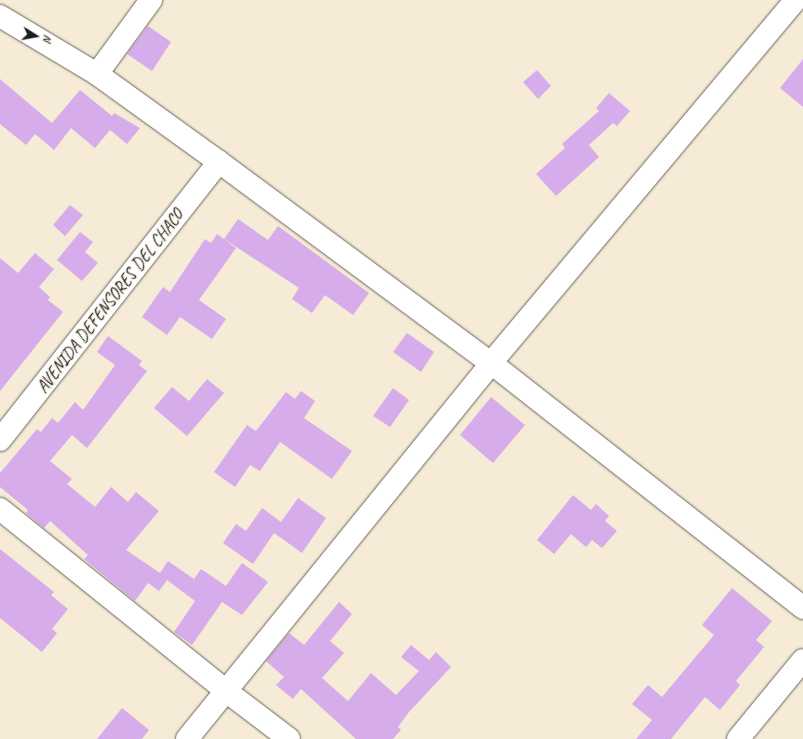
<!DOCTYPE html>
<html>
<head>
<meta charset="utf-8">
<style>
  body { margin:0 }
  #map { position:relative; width:803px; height:739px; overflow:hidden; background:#f5ebd6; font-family:Caveat,sans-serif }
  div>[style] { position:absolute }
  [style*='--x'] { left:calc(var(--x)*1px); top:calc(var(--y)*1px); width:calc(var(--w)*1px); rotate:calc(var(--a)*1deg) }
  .building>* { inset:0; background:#d6adea }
  .roads { filter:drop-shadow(0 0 1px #68645d) drop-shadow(0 0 1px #68645d) }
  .minor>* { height:22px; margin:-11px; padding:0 11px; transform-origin:11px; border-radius:11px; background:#fff }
  .major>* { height:22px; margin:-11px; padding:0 11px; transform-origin:11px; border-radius:11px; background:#fff }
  span { translate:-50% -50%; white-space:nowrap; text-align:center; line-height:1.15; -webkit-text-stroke:3px #fbf7ec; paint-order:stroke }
  .street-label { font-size:17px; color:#1c1c1c }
  .north { position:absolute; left:16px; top:16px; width:40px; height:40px; -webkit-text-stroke:3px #fbf7ec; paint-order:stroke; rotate:101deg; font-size:11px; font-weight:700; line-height:16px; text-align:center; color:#1c1c1c }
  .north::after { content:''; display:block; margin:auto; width:14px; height:18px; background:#1c1c1c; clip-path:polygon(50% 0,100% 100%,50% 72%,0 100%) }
</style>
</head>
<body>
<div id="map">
  <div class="building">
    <div style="clip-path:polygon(148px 26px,171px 42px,152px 71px,127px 54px)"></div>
    <div style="clip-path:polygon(803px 59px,803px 107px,780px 88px)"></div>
    <div style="clip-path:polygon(537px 70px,551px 86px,538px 99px,523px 82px)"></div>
    <div style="clip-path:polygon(0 79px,52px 123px,80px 90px,112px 116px,114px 113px,140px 128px,127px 144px,110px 130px,95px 148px,71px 128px,54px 150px,35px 134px,26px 145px,0 124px)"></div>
    <div style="clip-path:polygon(609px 93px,630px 111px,617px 126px,613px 123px,589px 145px,599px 157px,556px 196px,536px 174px,565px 148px,562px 144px,599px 111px,596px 108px)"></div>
    <div style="clip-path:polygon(70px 205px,83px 215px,65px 236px,53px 225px)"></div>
    <div style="clip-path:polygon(238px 219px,268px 240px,278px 226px,369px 293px,353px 315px,325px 295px,312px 313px,292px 299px,299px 288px,224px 239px)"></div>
    <div style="clip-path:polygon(80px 232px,93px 242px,85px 252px,98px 263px,82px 281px,57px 260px)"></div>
    <div style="clip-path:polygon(217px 234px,236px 248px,199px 300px,226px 319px,212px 339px,180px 317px,167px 335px,142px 317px,163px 287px,170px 292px,205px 239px,211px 243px)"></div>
    <div style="clip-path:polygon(35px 253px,54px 269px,39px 287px,50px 297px,48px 300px,63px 312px,0 391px,0 258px,18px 273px)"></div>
    <div style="clip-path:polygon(407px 333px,434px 352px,421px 372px,393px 352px)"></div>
    <div style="clip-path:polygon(108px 336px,142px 361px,139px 365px,147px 371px,87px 448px,72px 435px,50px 461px,72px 479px,67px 484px,95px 507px,111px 487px,128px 502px,136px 492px,159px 511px,126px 550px,160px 573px,168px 561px,194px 579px,201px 569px,226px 586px,242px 563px,268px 582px,242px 615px,222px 602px,192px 645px,174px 632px,195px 601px,167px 580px,159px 591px,148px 583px,135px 601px,84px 559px,88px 555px,50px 521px,44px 528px,26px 513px,28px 510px,0 487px,0 473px,37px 429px,41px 432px,52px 418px,58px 423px,75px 402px,83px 410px,115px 365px,97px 352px)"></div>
    <div style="clip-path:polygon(207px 379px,224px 393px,187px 436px,154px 408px,172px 387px,189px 401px)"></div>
    <div style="clip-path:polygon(393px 388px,409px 400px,390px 427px,373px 416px)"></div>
    <div style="clip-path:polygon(301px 391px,315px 401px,304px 418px,352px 451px,332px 479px,280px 442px,260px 471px,250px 465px,235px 487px,214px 472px,247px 425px,256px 431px,286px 392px,295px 399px)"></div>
    <div style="clip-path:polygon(491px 397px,525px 425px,493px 463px,460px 435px)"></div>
    <div style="clip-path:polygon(573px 495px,591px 510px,596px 504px,609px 516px,605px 521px,617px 531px,602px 548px,592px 540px,586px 547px,571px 534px,554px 554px,537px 540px)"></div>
    <div style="clip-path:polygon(298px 498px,326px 518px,302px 553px,274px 533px,253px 564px,223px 543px,236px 524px,246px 531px,262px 508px,281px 522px)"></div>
    <div style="clip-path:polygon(0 549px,54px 592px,51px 595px,68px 609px,52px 629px,57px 633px,42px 652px,0 618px)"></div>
    <div style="clip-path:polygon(732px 588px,772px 621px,756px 640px,764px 647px,736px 681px,740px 685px,720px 710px,705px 697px,671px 739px,636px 739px,652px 720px,632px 704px,648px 685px,662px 697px,714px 635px,702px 625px)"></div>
    <div style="clip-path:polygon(339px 602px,352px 614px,330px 641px,344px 653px,322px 678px,348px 701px,371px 673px,396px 695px,419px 671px,401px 657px,411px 645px,429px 660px,436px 652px,451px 667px,409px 712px,398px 727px,401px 730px,393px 739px,356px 739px,301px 689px,293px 699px,276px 685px,284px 677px,266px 661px,289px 633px,304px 645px)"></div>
    <div style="clip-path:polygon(122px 708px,149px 730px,142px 739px,97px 739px)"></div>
  </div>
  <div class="roads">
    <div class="minor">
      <div style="--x:0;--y:16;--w:113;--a:30.9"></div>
      <div style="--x:97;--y:74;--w:150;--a:35.8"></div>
      <div style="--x:219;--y:162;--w:338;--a:36.5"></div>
      <div style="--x:491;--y:363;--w:397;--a:38.1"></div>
      <div style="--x:97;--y:74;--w:92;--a:-53.9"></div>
      <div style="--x:0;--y:440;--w:354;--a:-51.8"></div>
      <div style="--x:0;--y:509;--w:290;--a:38.8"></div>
      <div style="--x:226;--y:691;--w:79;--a:37.3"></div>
      <div style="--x:187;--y:739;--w:484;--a:-51"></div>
      <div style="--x:491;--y:363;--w:474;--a:-50"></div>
    </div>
    <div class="major">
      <div style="--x:738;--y:739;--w:102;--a:-50.6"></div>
    </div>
  </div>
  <div class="street-label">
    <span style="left:110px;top:301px;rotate:-52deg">AVENIDA DEFENSORES DEL CHACO</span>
  </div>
  <div class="north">N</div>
</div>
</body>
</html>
